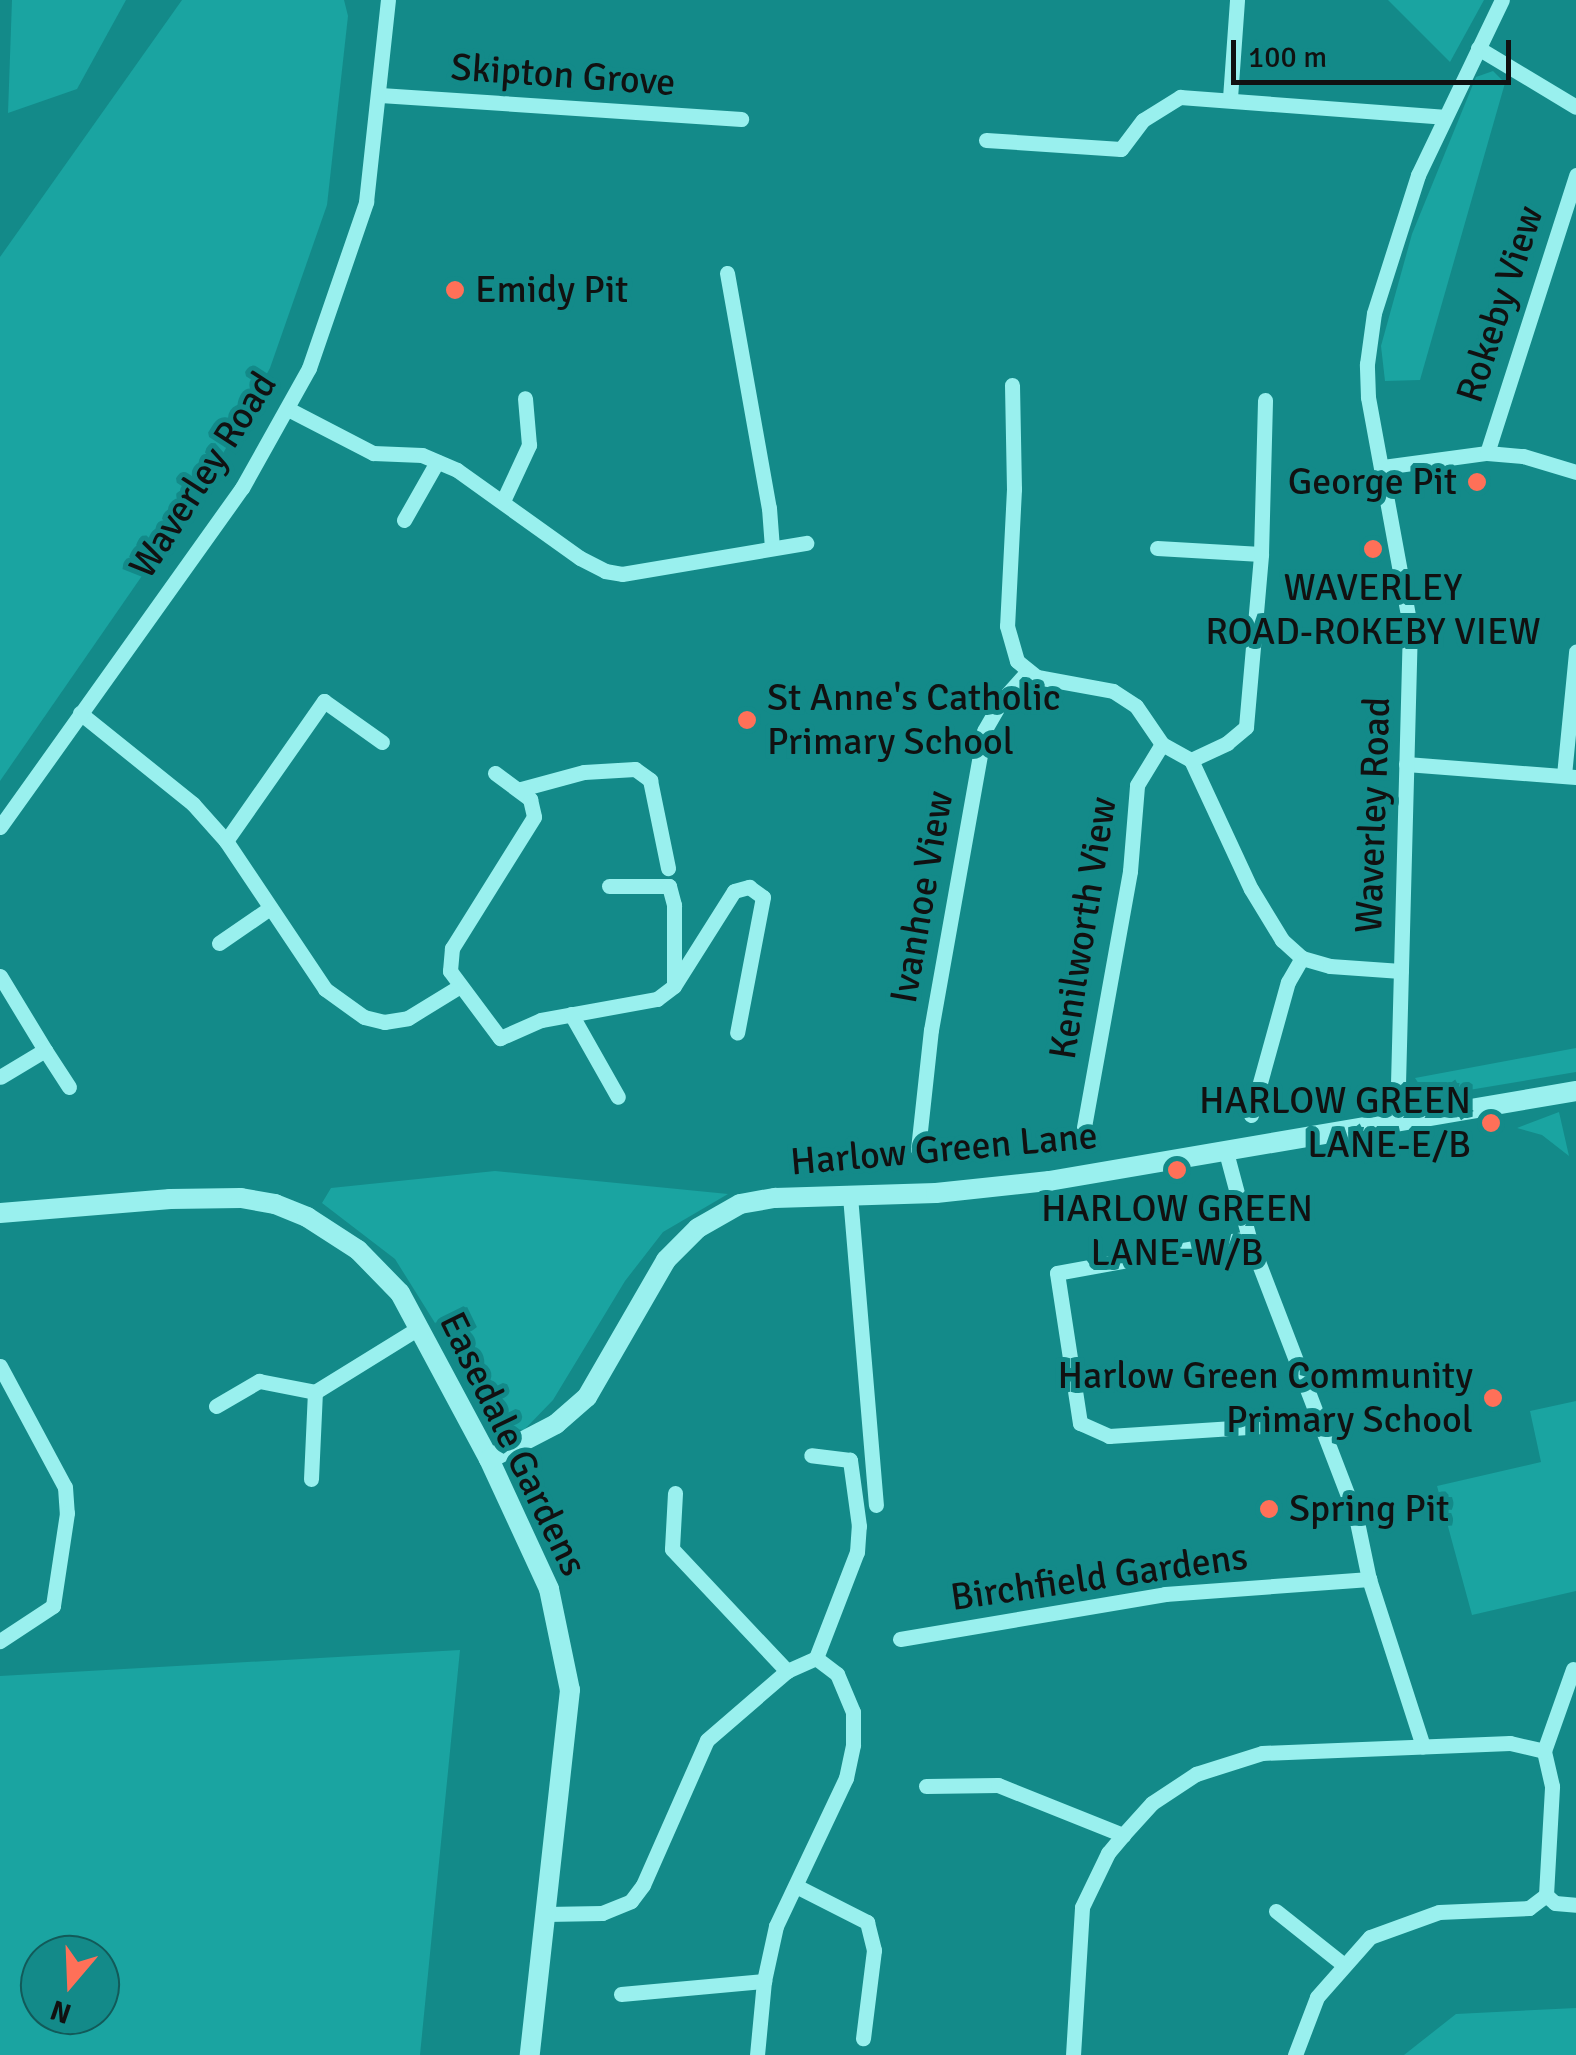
<!DOCTYPE html>
<html>
<head>
<meta charset="utf-8">
<style>
  body { margin:0 }
  #map { position:relative; width:1576px; height:2055px; overflow:hidden; background:#138a89; font-family:Signika,sans-serif }
  div>[style] { position:absolute }
  [style*='--x'] { left:calc(var(--x)*1px); top:calc(var(--y)*1px); width:calc(var(--w)*1px); rotate:calc(var(--a)*1deg) }
  .green>* { inset:0; background:#1aa4a1 }
  .minor>* { height:15px; margin:-7.5px; padding:0 7.5px; transform-origin:7.5px; border-radius:7.5px; background:#99f0ee }
  .tertiary>* { height:20px; margin:-10px; padding:0 10px; transform-origin:10px; border-radius:10px; background:#99f0ee }
  .dots>* { width:28px; height:28px; translate:-50% -50%; box-sizing:border-box; border:5px solid #138a89; border-radius:50% }
  span { translate:-50% -50%; white-space:nowrap; text-align:center; line-height:1.15; -webkit-text-stroke:10px #138a89; paint-order:stroke }
  .street-label { font-size:38px; color:#111 }
  .poi-label { font-size:38px; color:#111 }
  .left { translate:0 -50%; text-align:left }
  .right { translate:-100% -50%; text-align:right }
  .north { position:absolute; left:20px; top:1935px; width:100px; height:100px; box-sizing:border-box; background:#138a89; border:2px solid #125a59; border-radius:50%; rotate:199deg; font-size:28px; font-weight:700; line-height:40px; text-align:center; color:#111 }
  .north::after { content:''; display:block; margin:auto; width:35px; height:45px; background:#ff7058; clip-path:polygon(50% 0,100% 100%,50% 72%,0 100%) }
  .scale { position:absolute; left:1231px; top:40px; width:280px; height:45px; box-sizing:border-box; border:5px solid #111; border-top:0; padding-left:12px; font-size:30px; line-height:35px; white-space:nowrap; color:#111; -webkit-text-stroke:8px #138a89; paint-order:stroke }
</style>
</head>
<body>
<div id="map">
  <div class="green">
    <div style="clip-path:polygon(12px 0,126px 0,77px 89px,8px 113px)"></div>
    <div style="clip-path:polygon(182px 0,344px 0,348px 16px,327px 205px,270px 368px,209px 479px,0 781px,0 257px)"></div>
    <div style="clip-path:polygon(1388px 0,1484px 0,1450px 62px)"></div>
    <div style="clip-path:polygon(1493px 71px,1505px 83px,1420px 380px,1385px 381px,1381px 346px,1412px 234px,1476px 77px)"></div>
    <div style="clip-path:polygon(1576px 1048px,1576px 1072px,1439px 1095px,1423px 1090px,1415px 1078px)"></div>
    <div style="clip-path:polygon(1559px 1112px,1569px 1156px,1542px 1135px,1517px 1128px)"></div>
    <div style="clip-path:polygon(495px 1171px,728px 1194px,663px 1232px,625px 1281px,553px 1400px,524px 1430px,491px 1427px,455px 1355px,395px 1259px,322px 1203px,331px 1188px)"></div>
    <div style="clip-path:polygon(1576px 1401px,1576px 1591px,1472px 1615px,1437px 1486px,1541px 1462px,1530px 1411px)"></div>
    <div style="clip-path:polygon(evenodd,460px 1650px,420px 2055px,0 2055px,0 1676px,460px 1650px,40px 1955px,100px 1955px,100px 2015px,40px 2015px,40px 1955px)"></div>
    <div style="clip-path:polygon(1576px 2008px,1576px 2055px,1404px 2055px,1456px 2014px)"></div>
  </div>
  <div class="minor">
    <div style="--x:1478;--y:48;--w:114;--a:31"></div>
    <div style="--x:380;--y:95;--w:362;--a:3.8"></div>
    <div style="--x:1230;--y:98;--w:98;--a:-85.9"></div>
    <div style="--x:986;--y:140;--w:135;--a:3.8"></div>
    <div style="--x:1121;--y:149;--w:36;--a:-53"></div>
    <div style="--x:1143;--y:120;--w:44;--a:-31.9"></div>
    <div style="--x:1180;--y:97;--w:264;--a:4.3"></div>
    <div style="--x:727;--y:273;--w:239;--a:79.9"></div>
    <div style="--x:769;--y:508;--w:40;--a:85.7"></div>
    <div style="--x:1012;--y:385;--w:104;--a:88.9"></div>
    <div style="--x:1014;--y:489;--w:137;--a:92.9"></div>
    <div style="--x:1007;--y:626;--w:36;--a:74"></div>
    <div style="--x:1017;--y:661;--w:26;--a:39"></div>
    <div style="--x:1037;--y:677;--w:77;--a:10.4"></div>
    <div style="--x:1113;--y:691;--w:27;--a:33"></div>
    <div style="--x:1136;--y:706;--w:46;--a:55.6"></div>
    <div style="--x:1162;--y:744;--w:33;--a:29"></div>
    <div style="--x:1191;--y:760;--w:142;--a:65.1"></div>
    <div style="--x:1251;--y:889;--w:60;--a:58.7"></div>
    <div style="--x:1282;--y:940;--w:27;--a:42"></div>
    <div style="--x:1302;--y:958;--w:29;--a:16"></div>
    <div style="--x:1330;--y:966;--w:71;--a:4"></div>
    <div style="--x:288;--y:409;--w:96;--a:27.4"></div>
    <div style="--x:373;--y:453;--w:49;--a:2.3"></div>
    <div style="--x:422;--y:455;--w:38;--a:23"></div>
    <div style="--x:457;--y:470;--w:151;--a:35.6"></div>
    <div style="--x:580;--y:558;--w:28;--a:27"></div>
    <div style="--x:605;--y:571;--w:17;--a:10"></div>
    <div style="--x:622;--y:574;--w:187;--a:-9.6"></div>
    <div style="--x:1487;--y:453;--w:292;--a:-72.2"></div>
    <div style="--x:1383;--y:467;--w:105;--a:-7.7"></div>
    <div style="--x:1487;--y:453;--w:36;--a:5"></div>
    <div style="--x:1523;--y:456;--w:55;--a:16.8"></div>
    <div style="--x:503;--y:501;--w:62;--a:-65.1"></div>
    <div style="--x:529;--y:445;--w:47;--a:-94.9"></div>
    <div style="--x:404;--y:520;--w:67;--a:-60.4"></div>
    <div style="--x:1157;--y:548;--w:104;--a:3.3"></div>
    <div style="--x:80;--y:713;--w:145;--a:38.8"></div>
    <div style="--x:193;--y:804;--w:50;--a:48.3"></div>
    <div style="--x:226;--y:841;--w:178;--a:56.2"></div>
    <div style="--x:325;--y:989;--w:48;--a:35.7"></div>
    <div style="--x:364;--y:1017;--w:21;--a:14"></div>
    <div style="--x:384;--y:1022;--w:24;--a:-9"></div>
    <div style="--x:408;--y:1018;--w:61;--a:-31.6"></div>
    <div style="--x:1191;--y:760;--w:40;--a:-25"></div>
    <div style="--x:1227;--y:743;--w:25;--a:-40"></div>
    <div style="--x:1246;--y:727;--w:174;--a:-85"></div>
    <div style="--x:1261;--y:554;--w:154;--a:-88.5"></div>
    <div style="--x:1406;--y:764;--w:170;--a:4.4"></div>
    <div style="--x:495;--y:773;--w:44;--a:36.6"></div>
    <div style="--x:530;--y:799;--w:18;--a:77"></div>
    <div style="--x:534;--y:817;--w:155;--a:122"></div>
    <div style="--x:452;--y:948;--w:23;--a:95"></div>
    <div style="--x:450;--y:971;--w:84;--a:53.3"></div>
    <div style="--x:500;--y:1038;--w:45;--a:-23.7"></div>
    <div style="--x:541;--y:1020;--w:118;--a:-10.3"></div>
    <div style="--x:657;--y:999;--w:21;--a:-37"></div>
    <div style="--x:674;--y:986;--w:112;--a:-57.7"></div>
    <div style="--x:734;--y:891;--w:16;--a:-15"></div>
    <div style="--x:749;--y:887;--w:17;--a:36"></div>
    <div style="--x:763;--y:897;--w:138;--a:100.8"></div>
    <div style="--x:1564;--y:775;--w:124;--a:-84.4"></div>
    <div style="--x:521;--y:789;--w:65;--a:-15.1"></div>
    <div style="--x:584;--y:772;--w:51;--a:-3.4"></div>
    <div style="--x:635;--y:769;--w:19;--a:36"></div>
    <div style="--x:650;--y:780;--w:90;--a:78.4"></div>
    <div style="--x:0;--y:827;--w:417;--a:-54.5"></div>
    <div style="--x:242;--y:488;--w:137;--a:-60.8"></div>
    <div style="--x:309;--y:368;--w:176;--a:-71"></div>
    <div style="--x:366;--y:202;--w:203;--a:-83.8"></div>
    <div style="--x:226;--y:841;--w:171;--a:-55"></div>
    <div style="--x:324;--y:701;--w:71;--a:35.3"></div>
    <div style="--x:609;--y:886;--w:60;--a:0"></div>
    <div style="--x:669;--y:886;--w:20;--a:75"></div>
    <div style="--x:674;--y:905;--w:77;--a:90"></div>
    <div style="--x:219;--y:943;--w:62;--a:-34.5"></div>
    <div style="--x:0;--y:976;--w:87;--a:58.7"></div>
    <div style="--x:45;--y:1050;--w:52;--a:149"></div>
    <div style="--x:571;--y:1014;--w:95;--a:60.5"></div>
    <div style="--x:45;--y:1050;--w:44;--a:57"></div>
    <div style="--x:1251;--y:1115;--w:138;--a:-74.5"></div>
    <div style="--x:1288;--y:982;--w:28;--a:-60"></div>
    <div style="--x:1397;--y:1122;--w:496;--a:-88.5"></div>
    <div style="--x:1410;--y:626;--w:233;--a:-100.4"></div>
    <div style="--x:1368;--y:397;--w:33;--a:-92"></div>
    <div style="--x:1367;--y:364;--w:51;--a:-82.2"></div>
    <div style="--x:1374;--y:313;--w:145;--a:-72.3"></div>
    <div style="--x:1418;--y:175;--w:194;--a:-64.4"></div>
    <div style="--x:1084;--y:1127;--w:260;--a:-79.8"></div>
    <div style="--x:1130;--y:871;--w:86;--a:-85.3"></div>
    <div style="--x:1137;--y:785;--w:48;--a:-58.6"></div>
    <div style="--x:918;--y:1149;--w:120;--a:-83.8"></div>
    <div style="--x:931;--y:1030;--w:304;--a:-79.9"></div>
    <div style="--x:984;--y:731;--w:36;--a:-60"></div>
    <div style="--x:1002;--y:700;--w:39;--a:-48"></div>
    <div style="--x:1226;--y:1152;--w:89;--a:75"></div>
    <div style="--x:1249;--y:1238;--w:299;--a:69"></div>
    <div style="--x:1356;--y:1517;--w:63;--a:78.2"></div>
    <div style="--x:1369;--y:1579;--w:176;--a:72.1"></div>
    <div style="--x:850;--y:1196;--w:310;--a:85.2"></div>
    <div style="--x:1249;--y:1238;--w:195;--a:169.7"></div>
    <div style="--x:1057;--y:1273;--w:152;--a:81.3"></div>
    <div style="--x:1080;--y:1423;--w:32;--a:24"></div>
    <div style="--x:1109;--y:1436;--w:214;--a:-3.7"></div>
    <div style="--x:0;--y:1366;--w:137;--a:61.8"></div>
    <div style="--x:65;--y:1487;--w:26;--a:86"></div>
    <div style="--x:67;--y:1513;--w:94;--a:98.6"></div>
    <div style="--x:53;--y:1606;--w:64;--a:146.6"></div>
    <div style="--x:216;--y:1406;--w:50;--a:-30.2"></div>
    <div style="--x:259;--y:1381;--w:57;--a:11.1"></div>
    <div style="--x:315;--y:1392;--w:120;--a:-31.7"></div>
    <div style="--x:311;--y:1479;--w:87;--a:-87.4"></div>
    <div style="--x:675;--y:1493;--w:56;--a:93.1"></div>
    <div style="--x:672;--y:1549;--w:168;--a:46.7"></div>
    <div style="--x:900;--y:1639;--w:269;--a:-9.6"></div>
    <div style="--x:1165;--y:1594;--w:205;--a:-4.2"></div>
    <div style="--x:926;--y:1786;--w:72;--a:-0.8"></div>
    <div style="--x:998;--y:1785;--w:135;--a:21.8"></div>
    <div style="--x:796;--y:1886;--w:80;--a:26.9"></div>
    <div style="--x:867;--y:1922;--w:29;--a:76"></div>
    <div style="--x:874;--y:1950;--w:89;--a:97.1"></div>
    <div style="--x:1546;--y:1895;--w:109;--a:-86.8"></div>
    <div style="--x:1552;--y:1786;--w:36;--a:-103"></div>
    <div style="--x:1544;--y:1751;--w:87;--a:-70.5"></div>
    <div style="--x:1276;--y:1911;--w:87;--a:38.5"></div>
    <div style="--x:546;--y:1914;--w:56;--a:-1"></div>
    <div style="--x:602;--y:1913;--w:31;--a:-22"></div>
    <div style="--x:631;--y:1901;--w:20;--a:-53"></div>
    <div style="--x:643;--y:1885;--w:158;--a:-66.2"></div>
    <div style="--x:707;--y:1740;--w:106;--a:-40.8"></div>
    <div style="--x:787;--y:1671;--w:32;--a:-24"></div>
    <div style="--x:816;--y:1658;--w:114;--a:-68.9"></div>
    <div style="--x:857;--y:1552;--w:26;--a:-86"></div>
    <div style="--x:859;--y:1526;--w:67;--a:-97.8"></div>
    <div style="--x:850;--y:1460;--w:39;--a:-173"></div>
    <div style="--x:621;--y:1994;--w:144;--a:-5.2"></div>
    <div style="--x:757;--y:2055;--w:74;--a:-84.6"></div>
    <div style="--x:764;--y:1981;--w:56;--a:-77.7"></div>
    <div style="--x:776;--y:1926;--w:164;--a:-64.7"></div>
    <div style="--x:846;--y:1778;--w:34;--a:-78"></div>
    <div style="--x:853;--y:1745;--w:33;--a:-90"></div>
    <div style="--x:853;--y:1712;--w:41;--a:-112.8"></div>
    <div style="--x:837;--y:1674;--w:26;--a:-143"></div>
    <div style="--x:1073;--y:2055;--w:148;--a:-86.5"></div>
    <div style="--x:1082;--y:1907;--w:60;--a:-64.3"></div>
    <div style="--x:1108;--y:1853;--w:23;--a:-50"></div>
    <div style="--x:1123;--y:1835;--w:43;--a:-47.8"></div>
    <div style="--x:1152;--y:1803;--w:53;--a:-33.4"></div>
    <div style="--x:1196;--y:1774;--w:69;--a:-17.7"></div>
    <div style="--x:1262;--y:1753;--w:248;--a:-2.3"></div>
    <div style="--x:1510;--y:1743;--w:35;--a:13"></div>
    <div style="--x:1295;--y:2055;--w:62;--a:-69.2"></div>
    <div style="--x:1317;--y:1997;--w:80;--a:-48.5"></div>
    <div style="--x:1370;--y:1937;--w:73;--a:-19.9"></div>
    <div style="--x:1439;--y:1912;--w:90;--a:-2.5"></div>
    <div style="--x:1529;--y:1908;--w:21;--a:-37"></div>
    <div style="--x:1546;--y:1895;--w:12;--a:42"></div>
    <div style="--x:1555;--y:1903;--w:21;--a:5"></div>
  </div>
  <div class="tertiary">
    <div style="--x:0;--y:1213;--w:171;--a:-4.7"></div>
    <div style="--x:170;--y:1199;--w:71;--a:-0.8"></div>
    <div style="--x:241;--y:1198;--w:35;--a:10"></div>
    <div style="--x:275;--y:1204;--w:35;--a:22"></div>
    <div style="--x:307;--y:1217;--w:61;--a:32.9"></div>
    <div style="--x:358;--y:1250;--w:60;--a:45.7"></div>
    <div style="--x:400;--y:1293;--w:188;--a:61.8"></div>
    <div style="--x:489;--y:1459;--w:143;--a:65.2"></div>
    <div style="--x:549;--y:1589;--w:103;--a:78.3"></div>
    <div style="--x:570;--y:1690;--w:367;--a:96.3"></div>
    <div style="--x:489;--y:1459;--w:76;--a:-27.6"></div>
    <div style="--x:556;--y:1424;--w:41;--a:-41.1"></div>
    <div style="--x:587;--y:1397;--w:158;--a:-60"></div>
    <div style="--x:666;--y:1260;--w:45;--a:-45"></div>
    <div style="--x:698;--y:1228;--w:48;--a:-29.7"></div>
    <div style="--x:740;--y:1204;--w:36;--a:-10"></div>
    <div style="--x:775;--y:1198;--w:161;--a:-1.8"></div>
    <div style="--x:936;--y:1193;--w:114;--a:-6.1"></div>
    <div style="--x:1049;--y:1181;--w:535;--a:-9.69"></div>
  </div>
  <div class="dots">
    <div style="left:455px;top:290px;background:#ff7058"></div>
    <div style="left:1477px;top:482px;background:#ff7058"></div>
    <div style="left:1373px;top:549px;background:#ff7058"></div>
    <div style="left:747px;top:720px;background:#ff7058"></div>
    <div style="left:1491px;top:1123px;background:#ff7058"></div>
    <div style="left:1177px;top:1170px;background:#ff7058"></div>
    <div style="left:1493px;top:1398px;background:#ff7058"></div>
    <div style="left:1269px;top:1509px;background:#ff7058"></div>
  </div>
  <div class="street-label">
    <span style="left:563px;top:75px;rotate:4deg">Skipton Grove</span>
    <span style="left:1500px;top:304px;rotate:-72deg">Rokeby View</span>
    <span style="left:203px;top:475px;rotate:-57deg">Waverley Road</span>
    <span style="left:1373px;top:815px;rotate:-88deg">Waverley Road</span>
    <span style="left:922px;top:897px;rotate:-80deg">Ivanhoe View</span>
    <span style="left:1083px;top:928px;rotate:-81deg">Kenilworth View</span>
    <span style="left:944px;top:1149px;rotate:-5deg">Harlow Green Lane</span>
    <span style="left:513px;top:1444px;rotate:64deg">Easedale Gardens</span>
    <span style="left:1099px;top:1577px;rotate:-8deg">Birchfield Gardens</span>
  </div>
  <div class="poi-label">
    <span class="left" style="left:475px;top:290px">Emidy Pit</span>
    <span class="right" style="left:1457px;top:482px">George Pit</span>
    <span style="left:1373px;top:610px">WAVERLEY<br>ROAD-ROKEBY VIEW</span>
    <span class="left" style="left:767px;top:720px">St Anne's Catholic<br>Primary School</span>
    <span class="right" style="left:1471px;top:1123px">HARLOW GREEN<br>LANE-E/B</span>
    <span style="left:1177px;top:1231px">HARLOW GREEN<br>LANE-W/B</span>
    <span class="right" style="left:1473px;top:1398px">Harlow Green Community<br>Primary School</span>
    <span class="left" style="left:1289px;top:1509px">Spring Pit</span>
  </div>
  <div class="north">N</div>
  <div class="scale">100 m</div>
</div>
</body>
</html>
